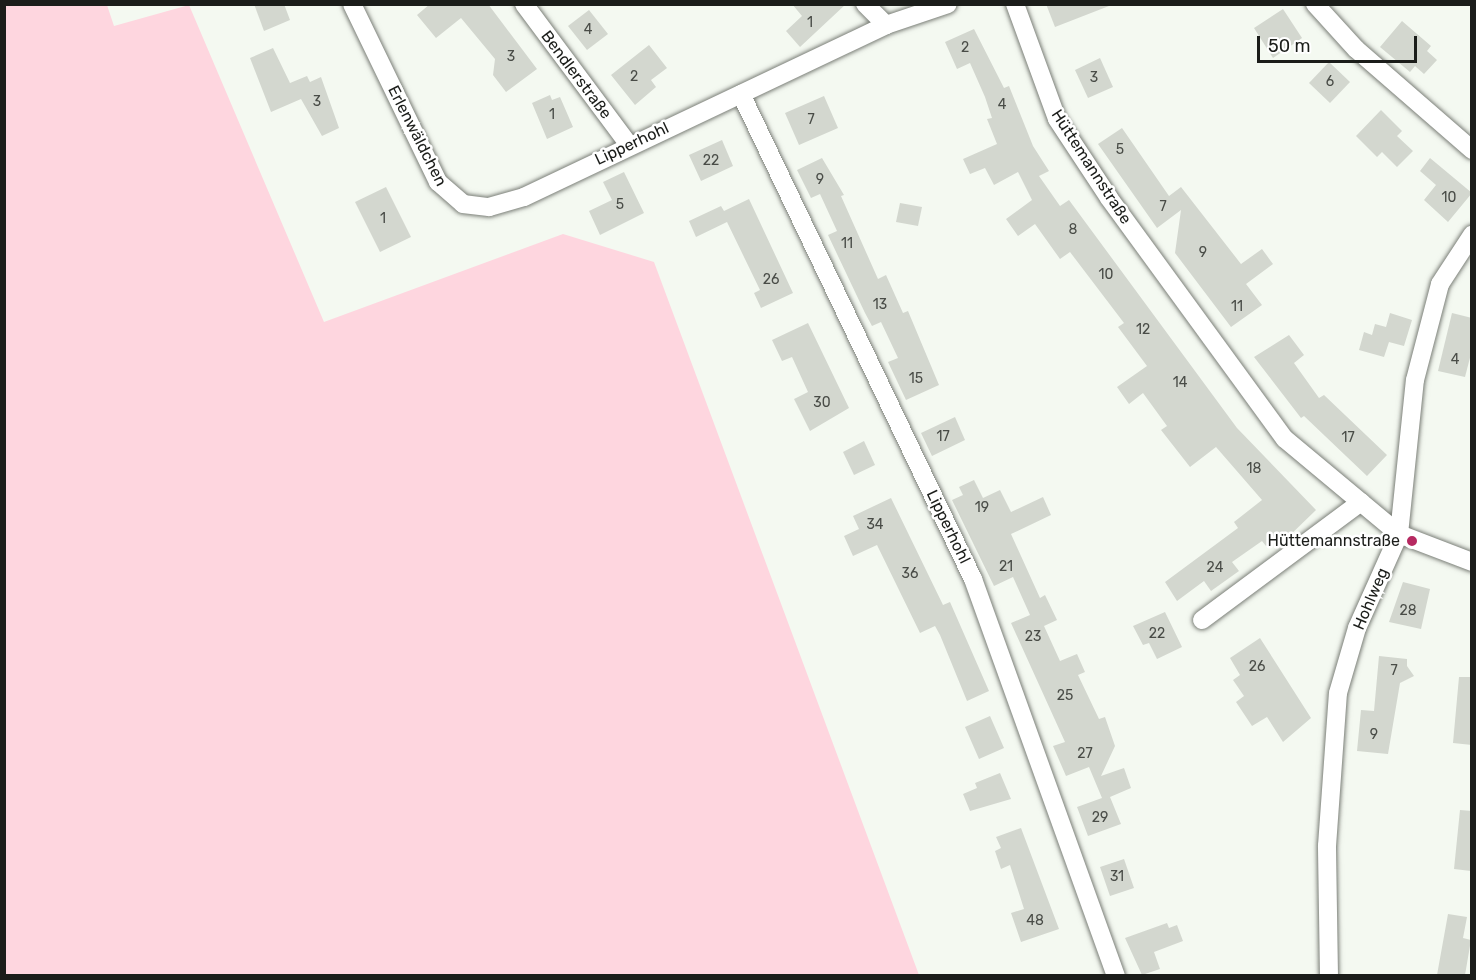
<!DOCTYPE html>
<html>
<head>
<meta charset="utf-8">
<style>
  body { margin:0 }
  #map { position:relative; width:1476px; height:980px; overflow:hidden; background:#f4f9f1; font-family:Rubik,sans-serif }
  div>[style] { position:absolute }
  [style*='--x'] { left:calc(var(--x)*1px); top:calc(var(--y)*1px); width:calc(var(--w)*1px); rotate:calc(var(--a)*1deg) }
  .green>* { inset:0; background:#fed6df }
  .building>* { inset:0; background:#d3d7cf }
  .roads { filter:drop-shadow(0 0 2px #7b7f78) drop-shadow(0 0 2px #7b7f78) }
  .street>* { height:18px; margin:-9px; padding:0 9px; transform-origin:9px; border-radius:9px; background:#fff }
  .dots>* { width:16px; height:16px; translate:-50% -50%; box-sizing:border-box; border:3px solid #fff; border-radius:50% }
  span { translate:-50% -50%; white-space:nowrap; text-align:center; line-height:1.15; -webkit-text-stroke:5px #fff; paint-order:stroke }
  .number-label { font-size:14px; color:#494c47 }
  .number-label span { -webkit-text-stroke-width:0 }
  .street-label { font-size:16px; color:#1b1d1a }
  .poi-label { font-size:16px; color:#1b1d1a }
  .right { translate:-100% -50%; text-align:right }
  .frame { position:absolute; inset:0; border:6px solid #1b1d1a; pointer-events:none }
  .scale { position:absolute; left:1257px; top:36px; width:160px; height:27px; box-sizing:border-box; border:3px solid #1b1d1a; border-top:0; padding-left:8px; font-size:18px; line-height:21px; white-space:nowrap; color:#1b1d1a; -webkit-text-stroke:4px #fff; paint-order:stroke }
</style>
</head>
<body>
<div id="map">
  <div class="green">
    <div style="clip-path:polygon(5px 4px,107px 5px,114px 26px,189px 5px,324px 322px,563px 234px,654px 262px,919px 975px,5px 975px)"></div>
  </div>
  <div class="building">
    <div style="clip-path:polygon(254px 4px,284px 4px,290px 20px,264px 31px)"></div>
    <div style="clip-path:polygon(430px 4px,488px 4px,537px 69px,506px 92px,493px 75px,495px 59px,461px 18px,436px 38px,417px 15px)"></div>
    <div style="clip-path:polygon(792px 4px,846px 4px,800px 47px,786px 31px,802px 16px)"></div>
    <div style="clip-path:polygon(1046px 4px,1109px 4px,1109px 6px,1055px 27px)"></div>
    <div style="clip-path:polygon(1283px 9px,1302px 38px,1273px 58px,1254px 28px)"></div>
    <div style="clip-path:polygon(589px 10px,608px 34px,587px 50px,568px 26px)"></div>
    <div style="clip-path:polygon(1402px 21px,1431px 46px,1427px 51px,1437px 60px,1424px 74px,1415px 66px,1410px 72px,1380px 47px)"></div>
    <div style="clip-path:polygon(974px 29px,1004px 88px,1009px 86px,1033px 146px,1049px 171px,1039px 176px,1060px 206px,1069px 200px,1237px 428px,1316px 510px,1283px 542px,1278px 537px,1266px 546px,1262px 541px,1232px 562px,1239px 571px,1211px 591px,1204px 581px,1177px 601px,1165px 582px,1238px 528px,1234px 522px,1262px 500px,1216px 447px,1190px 467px,1161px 430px,1167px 426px,1143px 393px,1129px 404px,1117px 387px,1147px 366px,1118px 327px,1124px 323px,1070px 252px,1060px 259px,1035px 224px,1018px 236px,1006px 219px,1032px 200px,1018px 172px,994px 185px,985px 168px,970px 174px,963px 159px,997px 144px,987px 119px,992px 118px,985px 97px,970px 63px,957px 69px,945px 42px)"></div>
    <div style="clip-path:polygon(649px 45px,667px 68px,651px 80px,656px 87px,635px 105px,611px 75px)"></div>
    <div style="clip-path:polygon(273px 48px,290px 83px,307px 76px,310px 82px,321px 77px,339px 128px,322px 136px,301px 99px,271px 112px,250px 58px)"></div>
    <div style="clip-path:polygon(1100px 58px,1113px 87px,1088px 98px,1075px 70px)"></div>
    <div style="clip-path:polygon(1329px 62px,1350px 82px,1330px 103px,1309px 83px)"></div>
    <div style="clip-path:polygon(550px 95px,552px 100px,560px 97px,573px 127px,547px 139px,532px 103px)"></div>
    <div style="clip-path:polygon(824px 96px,838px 128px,799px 145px,785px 113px)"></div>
    <div style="clip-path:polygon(1381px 110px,1402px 131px,1397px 136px,1413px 151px,1397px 167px,1382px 152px,1377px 157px,1356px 136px)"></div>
    <div style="clip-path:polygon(1122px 128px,1169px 196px,1181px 187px,1241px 264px,1262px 249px,1273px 264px,1246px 284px,1262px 305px,1231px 327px,1175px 253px,1181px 210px,1157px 228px,1098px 144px)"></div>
    <div style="clip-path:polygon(722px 140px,733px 166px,701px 181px,689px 155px)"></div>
    <div style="clip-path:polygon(822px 158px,844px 195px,841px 196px,878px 279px,886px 275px,903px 313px,908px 311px,939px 385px,906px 400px,888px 362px,898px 358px,881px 322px,872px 326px,865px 313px,828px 235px,837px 231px,820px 194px,811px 198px,797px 170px)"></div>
    <div style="clip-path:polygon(1430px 158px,1472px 193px,1448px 222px,1424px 200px,1436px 185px,1420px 171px)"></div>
    <div style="clip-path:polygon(624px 172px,644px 213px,600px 235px,589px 211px,612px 200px,603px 182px)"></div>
    <div style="clip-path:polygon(386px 187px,411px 237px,380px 252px,355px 202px)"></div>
    <div style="clip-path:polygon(749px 199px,793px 293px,761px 308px,754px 293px,760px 290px,727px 222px,696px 237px,689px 221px,721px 206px,724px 211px)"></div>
    <div style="clip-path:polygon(900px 203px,922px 207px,918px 226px,896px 222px)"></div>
    <div style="clip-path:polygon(1390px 313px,1412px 320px,1404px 346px,1389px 342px,1384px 357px,1359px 350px,1364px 332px,1372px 335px,1375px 324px,1386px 327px)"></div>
    <div style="clip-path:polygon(1452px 313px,1472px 318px,1472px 350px,1465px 377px,1438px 371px)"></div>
    <div style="clip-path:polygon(808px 323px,849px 408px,810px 431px,794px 399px,808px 392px,792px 357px,782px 361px,772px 340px)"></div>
    <div style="clip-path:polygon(1289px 335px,1304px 355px,1294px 363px,1319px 398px,1324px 395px,1387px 455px,1367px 476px,1304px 416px,1301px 418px,1254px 357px)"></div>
    <div style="clip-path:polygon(955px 417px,965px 440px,932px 456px,921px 433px)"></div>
    <div style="clip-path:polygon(864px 441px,875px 465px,854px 475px,843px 452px)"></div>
    <div style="clip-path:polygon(974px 480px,983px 498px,1000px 490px,1011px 512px,1043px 497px,1051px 515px,1011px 534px,1040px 598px,1045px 595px,1057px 620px,1044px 626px,1060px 661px,1077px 654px,1085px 672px,1078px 675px,1099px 719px,1105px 717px,1115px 746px,1101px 776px,1124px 768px,1131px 788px,1110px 797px,1121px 824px,1088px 836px,1077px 807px,1102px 798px,1089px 767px,1066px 776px,1053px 746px,1065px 742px,1011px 623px,1030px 615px,1013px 577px,994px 586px,952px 500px,963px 495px,959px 487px)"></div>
    <div style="clip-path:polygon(891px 498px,943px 605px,950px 602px,989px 691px,967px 701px,940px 635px,935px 626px,920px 633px,877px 545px,853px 556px,844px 536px,859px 529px,853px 516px)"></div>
    <div style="clip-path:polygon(1403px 582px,1430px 589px,1421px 629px,1389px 622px)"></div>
    <div style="clip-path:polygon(1165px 612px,1182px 647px,1157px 659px,1149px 643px,1143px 645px,1133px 626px)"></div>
    <div style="clip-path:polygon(1260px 638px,1311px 718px,1283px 742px,1267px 717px,1252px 726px,1236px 702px,1244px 696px,1233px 680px,1240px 675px,1230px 658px)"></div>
    <div style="clip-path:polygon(1379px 656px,1407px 659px,1407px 666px,1414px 676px,1400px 683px,1388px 754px,1357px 751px,1361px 710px,1374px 711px)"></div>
    <div style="clip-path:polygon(1459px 677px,1472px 677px,1472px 745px,1453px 743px)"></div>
    <div style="clip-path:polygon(990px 716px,1004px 748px,979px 759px,965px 727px)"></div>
    <div style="clip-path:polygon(1000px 773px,1011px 799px,970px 811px,963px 794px,977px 788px,975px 783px)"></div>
    <div style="clip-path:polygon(1460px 810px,1472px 811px,1471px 871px,1454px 869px)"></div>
    <div style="clip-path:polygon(1021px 828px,1059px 929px,1021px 942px,1011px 913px,1024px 909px,1010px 865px,1001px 869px,995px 851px,1001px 848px,996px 837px)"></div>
    <div style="clip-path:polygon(1124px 859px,1134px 888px,1110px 896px,1100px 867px)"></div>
    <div style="clip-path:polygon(1448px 914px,1467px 917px,1463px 938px,1471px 940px,1465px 975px,1437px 975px)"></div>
    <div style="clip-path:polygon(1167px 923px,1169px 928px,1177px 925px,1183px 941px,1154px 952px,1160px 969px,1142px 975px,1125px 938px)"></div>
  </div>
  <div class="roads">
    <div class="street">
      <div style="--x:352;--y:4;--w:198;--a:64.2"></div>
      <div style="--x:438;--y:182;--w:33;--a:41"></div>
      <div style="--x:463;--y:204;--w:26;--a:7"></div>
      <div style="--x:489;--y:207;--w:36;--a:-16"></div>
      <div style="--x:524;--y:197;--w:401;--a:-25.4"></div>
      <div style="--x:886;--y:25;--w:65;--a:-18.7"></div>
      <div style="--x:524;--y:4;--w:176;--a:53.3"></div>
      <div style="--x:865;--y:4;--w:30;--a:45"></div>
      <div style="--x:1015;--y:4;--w:122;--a:69.9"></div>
      <div style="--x:1057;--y:119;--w:95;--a:56.6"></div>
      <div style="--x:1109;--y:198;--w:298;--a:53.9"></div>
      <div style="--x:1285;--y:439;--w:148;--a:39.8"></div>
      <div style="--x:1399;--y:534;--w:78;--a:21"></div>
      <div style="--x:1315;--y:4;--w:61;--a:47.7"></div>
      <div style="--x:1356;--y:49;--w:154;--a:41"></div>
      <div style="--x:741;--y:94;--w:538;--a:64.44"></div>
      <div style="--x:973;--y:579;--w:422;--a:70.2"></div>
      <div style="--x:1202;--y:620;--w:198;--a:-36.6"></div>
      <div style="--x:1329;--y:976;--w:130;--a:-90.9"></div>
      <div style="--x:1327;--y:846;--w:153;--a:-85.9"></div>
      <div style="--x:1338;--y:693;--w:68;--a:-73.7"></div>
      <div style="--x:1357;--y:628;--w:103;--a:-65.9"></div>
      <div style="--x:1399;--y:534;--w:155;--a:-84.1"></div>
      <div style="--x:1415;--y:380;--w:99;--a:-75.4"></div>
      <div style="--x:1440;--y:284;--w:59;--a:-56.9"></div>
    </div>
  </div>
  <div class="dots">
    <div style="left:1412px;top:541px;background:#b62961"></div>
  </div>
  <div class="number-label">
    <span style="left:810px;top:23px">1</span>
    <span style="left:588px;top:30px">4</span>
    <span style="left:965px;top:48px">2</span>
    <span style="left:511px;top:57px">3</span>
    <span style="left:634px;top:77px">2</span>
    <span style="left:1094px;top:78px">3</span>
    <span style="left:1330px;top:82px">6</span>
    <span style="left:317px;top:102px">3</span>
    <span style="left:1002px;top:105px">4</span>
    <span style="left:552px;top:115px">1</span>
    <span style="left:811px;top:120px">7</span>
    <span style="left:1120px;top:150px">5</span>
    <span style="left:711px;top:161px">22</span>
    <span style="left:820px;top:180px">9</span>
    <span style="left:1449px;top:198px">10</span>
    <span style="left:620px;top:205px">5</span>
    <span style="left:1163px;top:207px">7</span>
    <span style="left:383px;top:219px">1</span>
    <span style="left:1073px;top:230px">8</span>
    <span style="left:847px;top:244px">11</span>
    <span style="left:1203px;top:253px">9</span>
    <span style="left:1106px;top:275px">10</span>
    <span style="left:771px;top:280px">26</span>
    <span style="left:880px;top:305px">13</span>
    <span style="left:1237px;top:307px">11</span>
    <span style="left:1143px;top:330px">12</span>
    <span style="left:1455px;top:360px">4</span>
    <span style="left:916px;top:379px">15</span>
    <span style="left:1180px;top:383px">14</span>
    <span style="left:822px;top:403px">30</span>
    <span style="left:943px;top:437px">17</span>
    <span style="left:1348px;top:438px">17</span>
    <span style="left:1254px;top:469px">18</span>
    <span style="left:982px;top:508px">19</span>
    <span style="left:875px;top:525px">34</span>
    <span style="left:1006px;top:567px">21</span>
    <span style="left:1215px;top:568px">24</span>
    <span style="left:910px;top:574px">36</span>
    <span style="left:1408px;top:611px">28</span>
    <span style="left:1157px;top:634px">22</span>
    <span style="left:1033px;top:637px">23</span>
    <span style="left:1257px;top:667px">26</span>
    <span style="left:1394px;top:671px">7</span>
    <span style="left:1065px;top:696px">25</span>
    <span style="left:1374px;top:735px">9</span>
    <span style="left:1085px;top:754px">27</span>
    <span style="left:1100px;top:818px">29</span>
    <span style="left:1117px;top:877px">31</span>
    <span style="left:1035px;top:921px">48</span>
  </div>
  <div class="street-label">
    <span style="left:576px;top:75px;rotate:53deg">Bendlerstraße</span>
    <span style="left:417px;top:136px;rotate:63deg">Erlenwäldchen</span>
    <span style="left:632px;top:144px;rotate:-25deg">Lipperhohl</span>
    <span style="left:1091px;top:167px;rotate:57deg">Hüttemannstraße</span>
    <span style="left:948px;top:527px;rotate:64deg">Lipperhohl</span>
    <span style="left:1371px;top:599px;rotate:-67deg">Hohlweg</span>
  </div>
  <div class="poi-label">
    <span class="right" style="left:1400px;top:541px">Hüttemannstraße</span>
  </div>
  <div class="frame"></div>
  <div class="scale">50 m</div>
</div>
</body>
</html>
